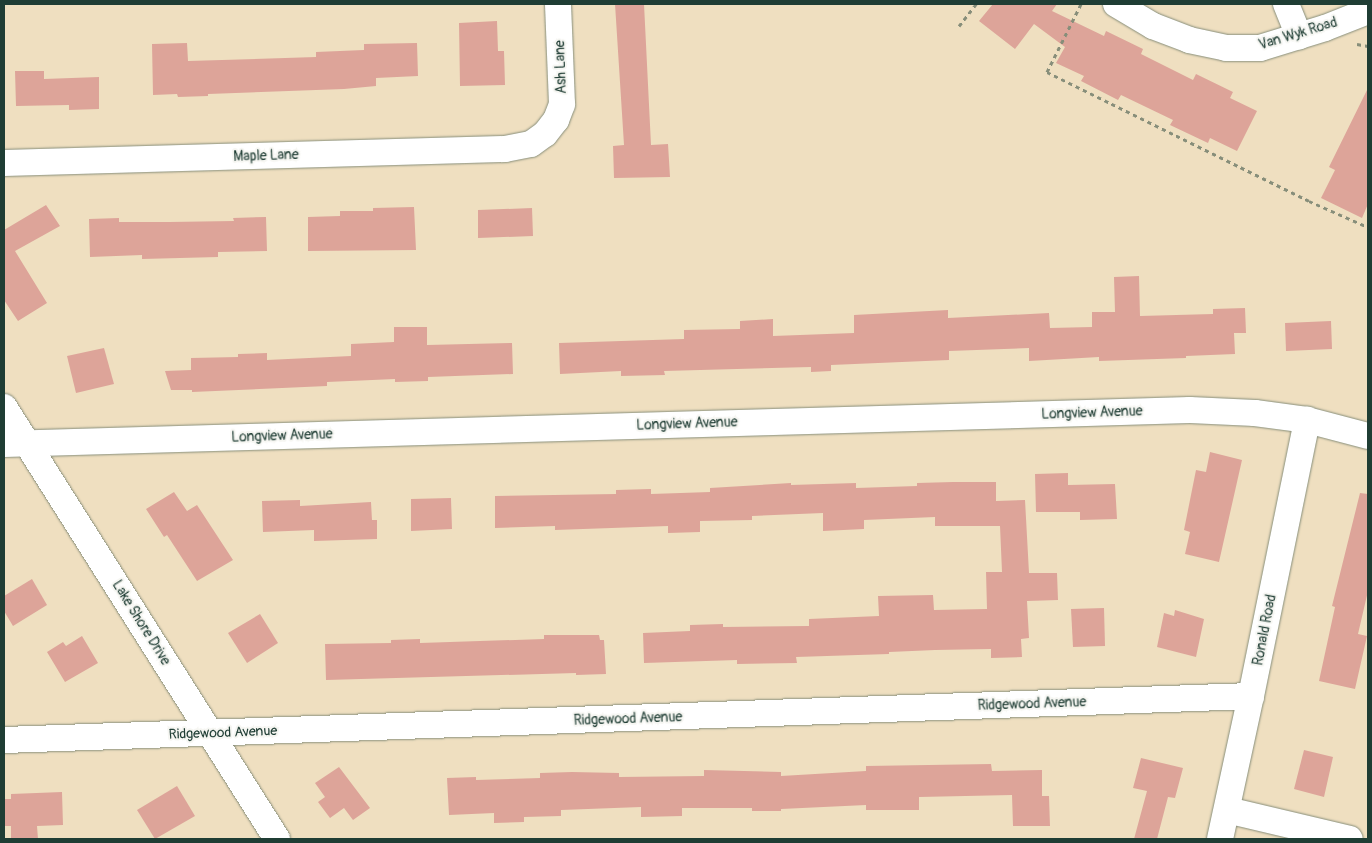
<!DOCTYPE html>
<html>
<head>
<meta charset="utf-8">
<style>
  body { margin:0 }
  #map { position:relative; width:1372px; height:843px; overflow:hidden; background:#efdfc0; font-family:Pangolin,sans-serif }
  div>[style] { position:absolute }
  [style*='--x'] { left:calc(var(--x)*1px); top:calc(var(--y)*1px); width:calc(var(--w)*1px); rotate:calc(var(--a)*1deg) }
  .building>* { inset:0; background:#dda499 }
  .path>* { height:3px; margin-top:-1.5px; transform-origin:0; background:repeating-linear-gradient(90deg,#878e7a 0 4px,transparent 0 8px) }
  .roads { filter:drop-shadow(0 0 1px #878e7a) drop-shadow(0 0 1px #878e7a) }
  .minor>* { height:26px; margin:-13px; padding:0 13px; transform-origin:13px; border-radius:13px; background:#fff }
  span { translate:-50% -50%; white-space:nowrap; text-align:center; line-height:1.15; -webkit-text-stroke:4px #f6f6f2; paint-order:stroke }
  .street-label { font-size:14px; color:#1f3d34 }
  .frame { position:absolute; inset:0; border:5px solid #1f3d34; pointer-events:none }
</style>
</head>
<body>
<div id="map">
  <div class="building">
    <div style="clip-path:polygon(615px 4px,644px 4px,651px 145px,668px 144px,670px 177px,614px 178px,613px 146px,624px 145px)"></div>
    <div style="clip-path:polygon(993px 4px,1057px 4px,1052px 11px,1104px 36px,1106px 31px,1143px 49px,1141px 54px,1193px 80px,1196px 74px,1233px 92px,1230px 98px,1257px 111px,1237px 151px,1210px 138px,1208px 143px,1170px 125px,1173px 120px,1121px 95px,1118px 100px,1081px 81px,1084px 76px,1056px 63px,1065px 47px,1034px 24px,1015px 49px,979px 21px)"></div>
    <div style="clip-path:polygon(497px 21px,498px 51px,504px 51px,505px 85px,460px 86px,459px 23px)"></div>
    <div style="clip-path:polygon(187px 43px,188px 61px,316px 57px,316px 52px,364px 50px,364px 44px,417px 43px,418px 76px,376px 78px,376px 86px,344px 89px,208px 94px,208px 96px,178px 97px,177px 94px,153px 95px,152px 44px)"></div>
    <div style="clip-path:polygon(15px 71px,44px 71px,44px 79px,99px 77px,99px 109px,69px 110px,69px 105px,16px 106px)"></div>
    <div style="clip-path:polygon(1368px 88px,1368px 204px,1362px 218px,1321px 198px,1335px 170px,1329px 167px)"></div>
    <div style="clip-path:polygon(46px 205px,60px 226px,15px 251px,47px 303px,18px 321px,4px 300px,4px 230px)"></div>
    <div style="clip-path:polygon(414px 207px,416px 250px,308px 251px,308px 217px,340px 216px,340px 211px,373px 211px,373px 208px)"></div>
    <div style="clip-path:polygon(532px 208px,533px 236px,478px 238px,478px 210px)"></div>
    <div style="clip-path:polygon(266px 217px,267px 251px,218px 252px,218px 257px,142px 259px,142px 255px,90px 257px,89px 219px,119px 218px,119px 222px,169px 222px,234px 221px,233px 218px)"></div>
    <div style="clip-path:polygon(1139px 276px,1140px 316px,1213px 314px,1213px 309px,1245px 308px,1246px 333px,1234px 333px,1235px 354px,1186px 356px,1186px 358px,1099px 361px,1099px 357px,1029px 361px,1029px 348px,949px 351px,949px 360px,831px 365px,831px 371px,811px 372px,811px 367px,664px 371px,665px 375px,621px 376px,621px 371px,560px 374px,559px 343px,684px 339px,684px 330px,740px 329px,740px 321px,773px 319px,773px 336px,854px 333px,854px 315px,948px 310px,948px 318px,1049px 313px,1050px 328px,1092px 327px,1092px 312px,1115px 312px,1114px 277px)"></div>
    <div style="clip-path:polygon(1331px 321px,1332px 349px,1286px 351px,1285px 323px)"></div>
    <div style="clip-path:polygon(394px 327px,427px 327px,427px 345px,512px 343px,513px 374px,428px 377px,428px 381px,395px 382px,395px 379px,327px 382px,327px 386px,192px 392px,192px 390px,171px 390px,165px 371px,191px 370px,191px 358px,238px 357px,238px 354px,267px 353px,267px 360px,351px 356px,351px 344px,394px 342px)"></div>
    <div style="clip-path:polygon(104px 348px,114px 384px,76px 393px,67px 356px)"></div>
    <div style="clip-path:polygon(1210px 452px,1242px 460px,1219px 562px,1185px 554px,1190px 532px,1184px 530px,1196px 470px,1206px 472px)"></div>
    <div style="clip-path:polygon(1068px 473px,1068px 485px,1115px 484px,1117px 519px,1080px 520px,1080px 512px,1036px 512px,1035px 474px)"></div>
    <div style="clip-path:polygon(953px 482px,996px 482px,996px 501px,1025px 500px,1029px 573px,1057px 573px,1058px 600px,1027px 601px,1029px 638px,1021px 639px,1022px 657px,991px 658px,991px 649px,935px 650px,889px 652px,889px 654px,796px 657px,797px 663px,737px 664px,737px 660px,644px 663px,643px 633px,690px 631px,690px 625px,723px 624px,723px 627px,809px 626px,809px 619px,879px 616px,878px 596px,933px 595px,934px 610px,987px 609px,986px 572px,1002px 572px,1000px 526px,935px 526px,935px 517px,864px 520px,864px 529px,823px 531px,823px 513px,752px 516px,752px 520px,700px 521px,700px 532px,668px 533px,668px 526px,555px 530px,555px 526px,495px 528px,495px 496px,616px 494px,616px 490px,651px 489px,651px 494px,710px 492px,710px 488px,791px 483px,791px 485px,856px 483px,856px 488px,917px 486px,917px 483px)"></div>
    <div style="clip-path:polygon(174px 492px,187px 511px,197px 505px,233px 560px,197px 581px,167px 535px,164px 537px,146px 509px)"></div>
    <div style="clip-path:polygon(1360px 493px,1368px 494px,1368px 591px,1358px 634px,1367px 636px,1355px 689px,1319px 681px,1335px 607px,1332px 606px)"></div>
    <div style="clip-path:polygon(451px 498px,452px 529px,411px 531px,411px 499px)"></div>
    <div style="clip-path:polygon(300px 500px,300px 506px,371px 502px,372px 520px,377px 520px,377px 539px,314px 541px,314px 530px,263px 532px,262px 501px)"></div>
    <div style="clip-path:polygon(32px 579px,47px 605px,13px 626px,4px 611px,4px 596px)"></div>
    <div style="clip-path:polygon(1104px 608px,1105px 646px,1073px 647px,1071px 609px)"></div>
    <div style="clip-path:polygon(1175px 610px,1204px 619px,1196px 657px,1157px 647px,1164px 613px,1174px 616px)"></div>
    <div style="clip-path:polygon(260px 614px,278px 643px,247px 663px,228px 633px)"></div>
    <div style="clip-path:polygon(544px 635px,599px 635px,600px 640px,604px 640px,606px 674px,576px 675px,576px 673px,326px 680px,325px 644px,391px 643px,391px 640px,420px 639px,420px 643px,544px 639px)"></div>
    <div style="clip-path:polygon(82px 636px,98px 663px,65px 682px,47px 652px,63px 642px,66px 646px)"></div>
    <div style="clip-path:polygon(1304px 750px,1333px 757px,1324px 797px,1294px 789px)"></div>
    <div style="clip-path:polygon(1141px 758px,1183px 768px,1175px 798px,1168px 797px,1157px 839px,1134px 839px,1147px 791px,1133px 788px)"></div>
    <div style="clip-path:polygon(991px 764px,992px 771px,1042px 770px,1042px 796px,1049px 796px,1050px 826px,1013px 826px,1012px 795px,919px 797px,919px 810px,866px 810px,866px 805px,781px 809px,781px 811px,752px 811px,752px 808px,682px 808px,682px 816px,641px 817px,641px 807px,561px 810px,561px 816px,524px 817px,524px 822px,494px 823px,494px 813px,449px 815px,447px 778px,476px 777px,476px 780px,540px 778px,540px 773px,572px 772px,619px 773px,619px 777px,704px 776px,704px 770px,781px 772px,781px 776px,866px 771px,866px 766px)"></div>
    <div style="clip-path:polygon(339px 767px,370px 808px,353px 820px,344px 808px,330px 818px,318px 802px,325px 797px,315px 783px)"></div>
    <div style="clip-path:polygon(177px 786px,195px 816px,155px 839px,137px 810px)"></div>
    <div style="clip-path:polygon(62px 792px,63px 825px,37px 826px,38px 839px,11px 839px,11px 826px,4px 826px,4px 799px,11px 799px,11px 794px)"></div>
  </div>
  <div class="path">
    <div style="--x:1081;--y:4;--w:76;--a:116.6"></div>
    <div style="--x:1047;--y:72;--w:292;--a:26.2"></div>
    <div style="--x:1309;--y:201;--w:64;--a:23.8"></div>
    <div style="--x:959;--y:26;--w:28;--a:-52"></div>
    <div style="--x:1357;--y:44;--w:11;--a:10"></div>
  </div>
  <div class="roads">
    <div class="minor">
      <div style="--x:1116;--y:4;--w:43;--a:30.7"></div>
      <div style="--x:1153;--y:26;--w:39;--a:21"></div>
      <div style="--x:1189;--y:40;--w:38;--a:12"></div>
      <div style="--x:1226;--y:48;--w:34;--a:0"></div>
      <div style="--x:1260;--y:48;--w:68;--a:-17.1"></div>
      <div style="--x:1325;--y:28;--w:46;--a:-21.6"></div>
      <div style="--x:1286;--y:4;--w:35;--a:68"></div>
      <div style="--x:4;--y:163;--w:501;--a:-1.6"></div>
      <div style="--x:505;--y:149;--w:26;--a:-11"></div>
      <div style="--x:531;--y:144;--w:17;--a:-36"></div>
      <div style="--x:545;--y:134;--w:18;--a:-52"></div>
      <div style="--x:556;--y:120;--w:17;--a:-69"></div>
      <div style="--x:562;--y:104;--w:100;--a:-92.3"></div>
      <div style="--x:4;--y:407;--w:511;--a:57.71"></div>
      <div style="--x:4;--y:444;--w:1186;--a:-1.64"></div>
      <div style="--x:1190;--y:410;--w:65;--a:2.6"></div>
      <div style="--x:1255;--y:413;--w:52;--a:7.7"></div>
      <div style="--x:1307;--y:420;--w:63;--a:14.7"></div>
      <div style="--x:4;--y:740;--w:1248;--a:-2.02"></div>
      <div style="--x:1227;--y:810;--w:126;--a:13.3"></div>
      <div style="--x:1220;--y:839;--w:146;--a:-77.8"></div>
      <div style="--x:1251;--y:696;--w:282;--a:-78.5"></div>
    </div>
  </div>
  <div class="street-label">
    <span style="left:1298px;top:34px;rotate:-17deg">Van Wyk Road</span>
    <span style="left:561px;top:67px;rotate:-92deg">Ash Lane</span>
    <span style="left:266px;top:156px;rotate:-2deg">Maple Lane</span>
    <span style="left:1092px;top:413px;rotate:-2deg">Longview Avenue</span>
    <span style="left:687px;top:424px;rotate:-2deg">Longview Avenue</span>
    <span style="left:282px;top:436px;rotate:-2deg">Longview Avenue</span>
    <span style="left:141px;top:623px;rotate:58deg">Lake Shore Drive</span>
    <span style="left:1265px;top:630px;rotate:-79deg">Ronald Road</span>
    <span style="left:1032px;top:704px;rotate:-2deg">Ridgewood Avenue</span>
    <span style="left:628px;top:719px;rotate:-2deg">Ridgewood Avenue</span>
    <span style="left:223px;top:733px;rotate:-2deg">Ridgewood Avenue</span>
  </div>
  <div class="frame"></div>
</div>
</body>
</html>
